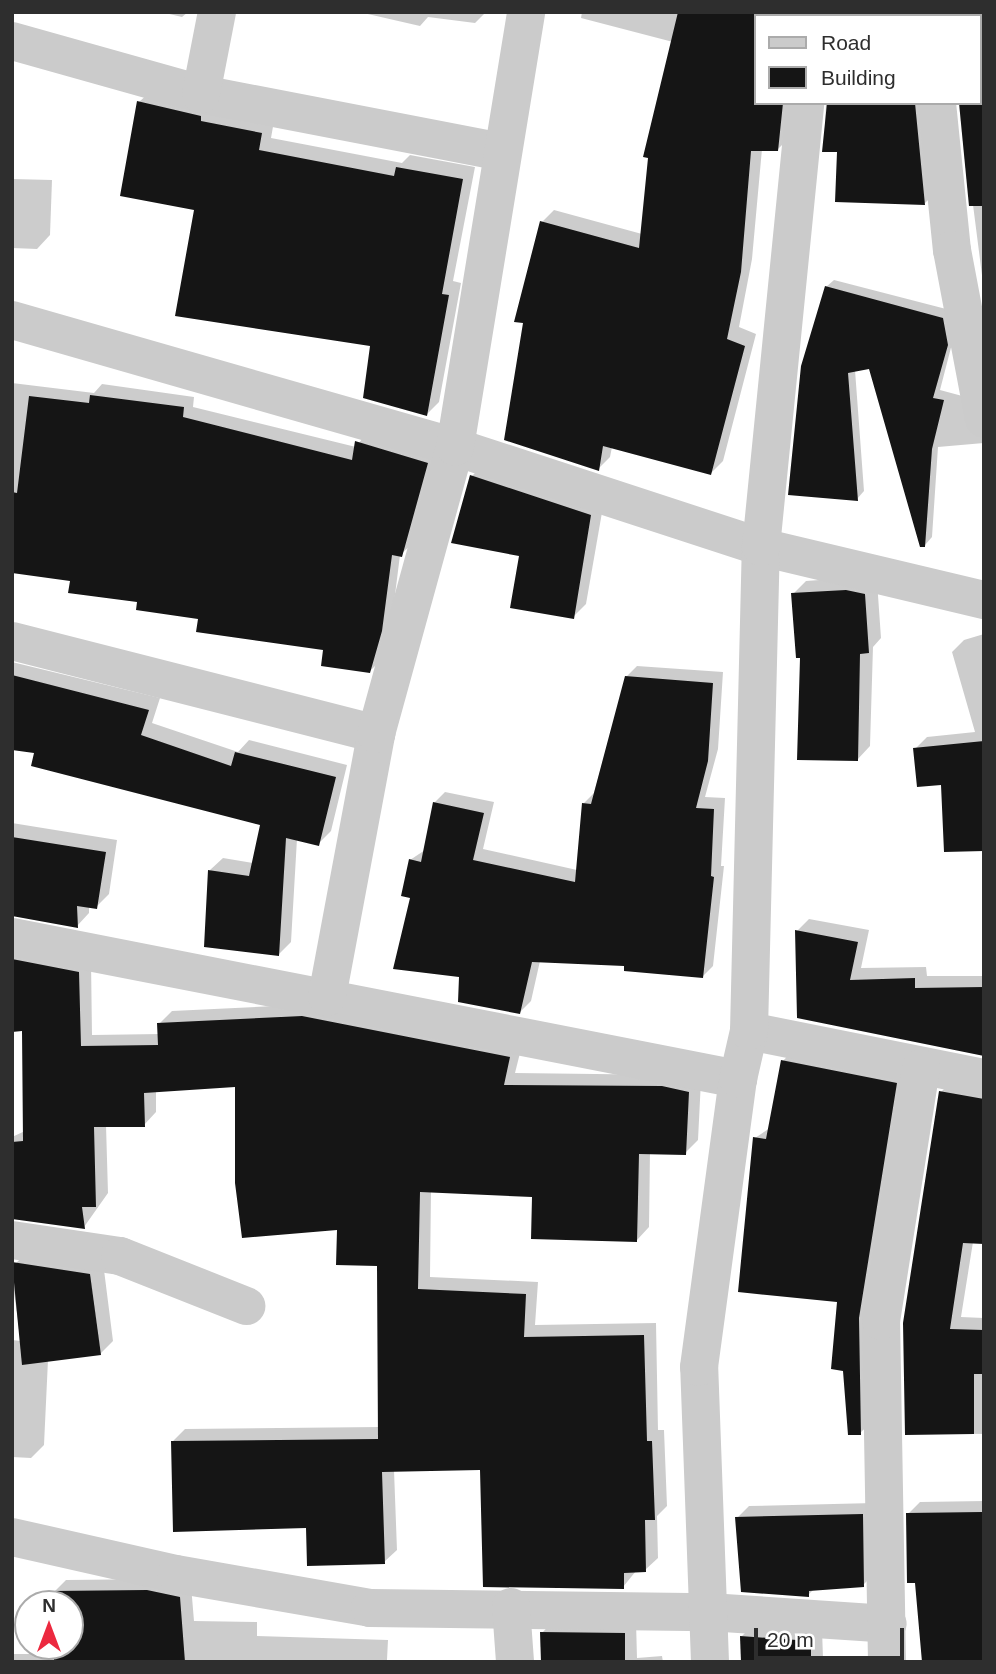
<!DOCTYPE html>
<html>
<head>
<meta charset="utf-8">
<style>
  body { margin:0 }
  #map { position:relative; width:996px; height:1674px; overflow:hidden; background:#fff; font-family:Arial,sans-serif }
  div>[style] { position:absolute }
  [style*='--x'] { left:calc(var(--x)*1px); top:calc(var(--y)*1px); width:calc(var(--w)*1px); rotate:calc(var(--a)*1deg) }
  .shadow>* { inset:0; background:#0003 }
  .building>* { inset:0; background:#151515 }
  .minor>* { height:38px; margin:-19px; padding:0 19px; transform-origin:19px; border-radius:19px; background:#cbcbcb }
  span { translate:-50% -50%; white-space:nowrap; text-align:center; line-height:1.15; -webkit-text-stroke:7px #fff; paint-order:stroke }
  .frame { position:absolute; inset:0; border:14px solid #2e2e2e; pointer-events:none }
  .legend { position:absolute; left:754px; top:14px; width:228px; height:91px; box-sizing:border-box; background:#fff; border:2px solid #ababab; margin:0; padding:9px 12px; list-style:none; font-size:21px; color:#2e2e2e }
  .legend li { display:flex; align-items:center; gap:14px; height:35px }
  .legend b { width:35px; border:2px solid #ababab }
  .north { position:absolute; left:14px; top:1590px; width:70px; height:70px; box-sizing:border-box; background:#fff; border:2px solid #ababab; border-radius:50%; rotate:0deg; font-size:19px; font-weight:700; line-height:28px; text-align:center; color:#2e2e2e }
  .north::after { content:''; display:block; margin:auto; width:24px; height:32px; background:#ec293f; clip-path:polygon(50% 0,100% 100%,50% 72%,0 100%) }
  .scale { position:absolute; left:754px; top:1628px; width:150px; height:32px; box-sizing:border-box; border:4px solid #2e2e2e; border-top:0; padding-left:9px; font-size:21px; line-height:24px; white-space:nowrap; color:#2e2e2e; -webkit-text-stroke:5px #fff; paint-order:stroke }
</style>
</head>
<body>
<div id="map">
  <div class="shadow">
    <div style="clip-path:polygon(161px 12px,188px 12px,182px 17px)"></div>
    <div style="clip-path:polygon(359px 12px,486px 12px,475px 23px,428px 17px,420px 26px)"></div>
    <div style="clip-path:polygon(582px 12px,810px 16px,756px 16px,756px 103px,793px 103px,790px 137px,778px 149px,762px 149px,752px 259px,739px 327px,756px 334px,723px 461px,711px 473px,612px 447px,610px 457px,598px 469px,542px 222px,554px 210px,642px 234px,673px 42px,581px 18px)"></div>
    <div style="clip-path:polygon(837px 12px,909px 12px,837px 16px)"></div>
    <div style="clip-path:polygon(983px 53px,984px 52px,984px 291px,960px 103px,980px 103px)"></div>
    <div style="clip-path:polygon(152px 90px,274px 121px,271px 138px,402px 163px,410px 155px,475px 167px,453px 281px,461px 283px,439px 402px,427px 414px,372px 345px,196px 209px,139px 102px)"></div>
    <div style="clip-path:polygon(826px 103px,930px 103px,937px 191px,925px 203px,838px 150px,824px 150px)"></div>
    <div style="clip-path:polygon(12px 179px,52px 180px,50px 235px,37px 249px,12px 248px)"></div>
    <div style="clip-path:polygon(834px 280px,950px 310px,954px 336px,940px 390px,966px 397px,984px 432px,984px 443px,938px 447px,932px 537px,925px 545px,870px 367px,855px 370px,864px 491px,857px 499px,826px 287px)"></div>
    <div style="clip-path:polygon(12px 383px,94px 393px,102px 384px,194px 397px,193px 407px,356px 447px,368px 431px,438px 452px,412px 544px,400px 555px,392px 619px,381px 660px,370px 671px,325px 648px,72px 579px,12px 571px)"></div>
    <div style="clip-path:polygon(485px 463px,604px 501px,586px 604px,573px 617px,521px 555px,472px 476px)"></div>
    <div style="clip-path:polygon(860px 577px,877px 581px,881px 638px,873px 647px,870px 746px,857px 760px,801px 656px,793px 594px,806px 581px)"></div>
    <div style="clip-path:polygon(984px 634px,984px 849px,943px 783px,915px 749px,927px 737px,975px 732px,952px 652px,964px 640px)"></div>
    <div style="clip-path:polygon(12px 662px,160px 698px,152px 723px,238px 752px,249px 740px,347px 765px,331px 831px,318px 844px,297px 839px,291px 942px,279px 954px,210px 870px,223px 858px,253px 863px,262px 824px,36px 751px,12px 749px)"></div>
    <div style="clip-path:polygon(637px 666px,723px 672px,718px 749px,705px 797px,725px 798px,721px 866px,724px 866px,713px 966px,702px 977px,626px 964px,540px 961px,531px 1001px,520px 1012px,460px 976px,412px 896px,410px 860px,425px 850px,434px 803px,445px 792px,494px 802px,483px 849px,577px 870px,583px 804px,594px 793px,626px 677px)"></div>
    <div style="clip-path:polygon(12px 823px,117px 840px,109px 894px,96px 907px,89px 906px,89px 913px,77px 926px,12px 915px)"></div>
    <div style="clip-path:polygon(809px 919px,869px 930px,861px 968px,926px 967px,927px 976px,984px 976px,984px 1054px,799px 1017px,797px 931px)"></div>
    <div style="clip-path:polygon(12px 940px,91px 960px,92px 1035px,160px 1034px,159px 1024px,172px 1011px,316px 1004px,522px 1045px,515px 1073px,676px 1075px,701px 1080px,698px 1140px,685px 1153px,650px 1152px,649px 1227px,637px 1240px,534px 1195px,431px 1191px,430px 1277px,538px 1282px,535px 1325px,656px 1323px,658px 1430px,664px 1430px,667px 1506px,657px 1516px,658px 1558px,645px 1570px,636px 1571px,623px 1587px,481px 1468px,394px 1470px,397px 1550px,384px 1562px,307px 1526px,173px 1441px,185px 1429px,379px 1427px,379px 1264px,338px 1228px,237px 1086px,156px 1090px,156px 1112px,144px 1125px,106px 1125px,108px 1193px,84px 1227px,12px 1217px,12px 1137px,25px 1131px,24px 1030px,12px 1030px)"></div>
    <div style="clip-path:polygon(794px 1049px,907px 1072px,872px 1422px,860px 1433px,839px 1301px,755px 1138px,770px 1128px,783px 1061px)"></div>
    <div style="clip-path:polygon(953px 1080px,984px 1085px,984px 1242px,973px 1242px,961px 1317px,984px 1318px,984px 1434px,907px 1433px,941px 1092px)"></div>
    <div style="clip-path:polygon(29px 1251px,103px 1262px,113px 1341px,100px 1354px,48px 1360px,44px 1445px,31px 1458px,12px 1457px,12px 1340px,21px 1341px,12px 1279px,17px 1273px,16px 1263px)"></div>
    <div style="clip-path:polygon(984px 1501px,984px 1662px,918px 1662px,924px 1661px,908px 1514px,920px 1502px)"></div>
    <div style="clip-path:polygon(874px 1503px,875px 1573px,863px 1585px,814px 1589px,808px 1595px,737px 1518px,749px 1506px)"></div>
    <div style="clip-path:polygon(160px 1579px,191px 1585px,194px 1621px,257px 1622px,257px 1636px,388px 1640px,387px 1660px,449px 1662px,12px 1662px,12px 1654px,56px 1654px,56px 1646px,70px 1646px,70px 1604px,54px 1604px,54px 1592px,66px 1580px)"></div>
    <div style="clip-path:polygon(554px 1620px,636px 1621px,637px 1658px,662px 1656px,663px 1662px,542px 1662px,542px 1633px)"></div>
    <div style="clip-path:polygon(753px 1625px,822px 1629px,823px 1658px,882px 1662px,742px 1662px,741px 1637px)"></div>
  </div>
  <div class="building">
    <div style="clip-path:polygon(678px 12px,756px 12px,756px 103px,783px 103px,778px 151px,751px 151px,741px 272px,727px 339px,745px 346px,711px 475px,603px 446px,599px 471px,504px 440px,523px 323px,514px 322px,540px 221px,639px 248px,648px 158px,643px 157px)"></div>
    <div style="clip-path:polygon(137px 101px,201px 116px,201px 121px,262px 133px,259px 150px,394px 176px,396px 167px,463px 179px,442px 294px,449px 295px,427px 416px,363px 398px,370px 346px,175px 316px,194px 210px,120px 196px)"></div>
    <div style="clip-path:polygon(827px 103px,915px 103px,925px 205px,835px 202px,837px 152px,822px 152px)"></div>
    <div style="clip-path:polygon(959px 103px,984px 103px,984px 206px,969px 206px)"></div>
    <div style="clip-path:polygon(825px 286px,943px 318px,948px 345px,933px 398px,944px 400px,932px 449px,925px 547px,920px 547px,869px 369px,848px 373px,858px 501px,788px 495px,801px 366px)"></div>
    <div style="clip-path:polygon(90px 395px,184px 407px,183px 417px,352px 460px,355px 441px,428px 463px,402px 557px,392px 555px,382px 631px,370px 673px,321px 666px,323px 650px,196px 632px,198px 619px,136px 610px,137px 602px,68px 593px,70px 581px,12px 573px,12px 492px,17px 493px,29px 396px,89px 403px)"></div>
    <div style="clip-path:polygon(470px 475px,591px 515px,574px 619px,510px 608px,519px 556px,451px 543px)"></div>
    <div style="clip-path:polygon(846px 590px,865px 594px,869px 653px,860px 654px,858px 761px,797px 760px,800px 658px,796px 658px,791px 593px)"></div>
    <div style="clip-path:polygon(12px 675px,149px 710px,141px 735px,231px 766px,235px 752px,336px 777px,319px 846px,286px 838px,279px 956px,204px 947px,208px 870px,249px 876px,260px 825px,31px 766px,34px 753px,12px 750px)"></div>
    <div style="clip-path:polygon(625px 676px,713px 683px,708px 761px,696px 808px,714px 809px,711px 876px,714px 877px,703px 978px,624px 971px,624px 966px,532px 962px,520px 1014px,458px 1002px,459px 977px,393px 969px,410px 898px,401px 896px,409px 859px,421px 862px,433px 802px,484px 813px,473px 860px,575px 882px,582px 803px,591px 804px)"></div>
    <div style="clip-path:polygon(984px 741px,984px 851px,944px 852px,941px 785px,917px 787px,913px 748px)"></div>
    <div style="clip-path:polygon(12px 837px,106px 852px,97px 909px,77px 906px,78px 928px,12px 916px)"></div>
    <div style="clip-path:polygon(795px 930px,858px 942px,850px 980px,915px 978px,915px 988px,984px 987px,984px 1056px,797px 1018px)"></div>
    <div style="clip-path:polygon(12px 959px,79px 972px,81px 1046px,158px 1045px,157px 1023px,302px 1016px,510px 1057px,504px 1085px,662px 1086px,689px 1092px,686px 1155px,639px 1154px,637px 1242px,531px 1239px,532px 1197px,420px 1192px,418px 1289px,526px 1294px,524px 1337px,644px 1335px,647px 1441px,652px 1441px,655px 1520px,645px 1520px,646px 1572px,624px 1573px,624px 1589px,483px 1587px,480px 1470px,382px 1472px,385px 1564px,307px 1566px,306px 1528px,173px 1532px,171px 1441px,378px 1439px,377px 1266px,336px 1265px,337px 1230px,242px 1238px,235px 1183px,235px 1087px,144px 1093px,145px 1127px,94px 1127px,96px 1207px,82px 1207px,85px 1229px,12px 1219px,12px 1142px,23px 1141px,22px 1031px,12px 1032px)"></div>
    <div style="clip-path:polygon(781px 1060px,897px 1083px,859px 1318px,861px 1435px,848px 1435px,843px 1371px,831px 1369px,837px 1302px,738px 1292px,753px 1137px,766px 1139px)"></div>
    <div style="clip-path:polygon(939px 1091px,984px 1099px,984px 1244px,963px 1243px,950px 1329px,984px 1330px,984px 1374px,974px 1374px,974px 1434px,905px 1435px,903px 1323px)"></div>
    <div style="clip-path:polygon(12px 1262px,90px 1274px,101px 1355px,22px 1365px)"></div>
    <div style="clip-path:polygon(982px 1512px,984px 1662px,922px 1662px,915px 1583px,907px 1583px,906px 1513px)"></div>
    <div style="clip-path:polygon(863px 1514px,864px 1587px,809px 1591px,809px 1597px,741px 1592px,735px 1517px)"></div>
    <div style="clip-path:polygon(147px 1590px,180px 1597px,185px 1662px,54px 1662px,54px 1646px,70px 1646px,70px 1604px,53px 1604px,52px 1591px)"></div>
    <div style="clip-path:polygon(540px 1632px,625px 1633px,625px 1662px,541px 1662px)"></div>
    <div style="clip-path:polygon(740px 1636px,811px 1641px,811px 1662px,741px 1662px)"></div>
  </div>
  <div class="minor">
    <div style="--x:928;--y:12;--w:4;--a:90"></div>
    <div style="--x:814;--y:16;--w:4;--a:-90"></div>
    <div style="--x:12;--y:41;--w:196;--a:15.7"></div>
    <div style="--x:201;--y:94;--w:306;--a:10.9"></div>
    <div style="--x:201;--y:94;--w:84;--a:-79"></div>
    <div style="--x:937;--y:103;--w:148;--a:84.2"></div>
    <div style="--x:952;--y:250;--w:172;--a:79.3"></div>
    <div style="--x:12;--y:320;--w:461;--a:16"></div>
    <div style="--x:455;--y:447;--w:322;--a:18.1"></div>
    <div style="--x:761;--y:547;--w:229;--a:13.4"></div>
    <div style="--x:12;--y:641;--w:376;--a:14.3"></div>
    <div style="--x:12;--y:937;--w:740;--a:11.07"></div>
    <div style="--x:327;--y:997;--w:268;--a:-79.4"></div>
    <div style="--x:376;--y:734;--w:298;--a:-74.6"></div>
    <div style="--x:455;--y:447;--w:441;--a:-80.7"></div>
    <div style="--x:749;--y:1031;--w:240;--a:11.3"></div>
    <div style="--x:12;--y:1240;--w:109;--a:8.4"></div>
    <div style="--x:120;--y:1256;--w:136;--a:21.6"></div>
    <div style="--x:12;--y:1537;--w:168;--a:12.7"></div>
    <div style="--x:176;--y:1574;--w:197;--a:9.9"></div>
    <div style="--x:370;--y:1608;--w:339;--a:0.7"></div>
    <div style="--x:709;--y:1612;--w:179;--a:3.8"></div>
    <div style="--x:511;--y:1607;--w:55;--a:85.8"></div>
    <div style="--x:710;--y:1662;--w:295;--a:-92.1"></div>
    <div style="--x:699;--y:1367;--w:291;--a:-82.3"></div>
    <div style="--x:738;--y:1079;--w:49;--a:-77.1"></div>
    <div style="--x:749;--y:1031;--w:484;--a:-88.6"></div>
    <div style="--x:761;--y:547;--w:446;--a:-84.3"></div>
    <div style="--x:887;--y:1662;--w:341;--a:-91"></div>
    <div style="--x:881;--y:1321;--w:256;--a:-81"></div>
  </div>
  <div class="frame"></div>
  <ul class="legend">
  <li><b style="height:9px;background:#cbcbcb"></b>Road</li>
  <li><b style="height:19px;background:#151515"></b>Building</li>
  </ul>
  <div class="north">N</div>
  <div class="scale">20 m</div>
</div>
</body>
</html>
